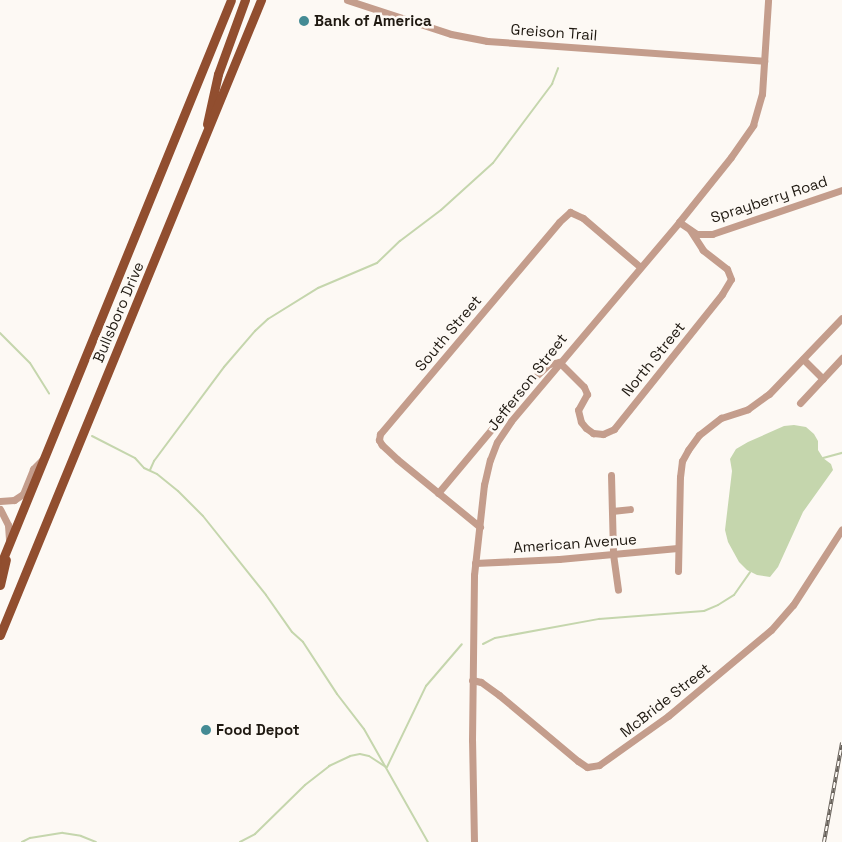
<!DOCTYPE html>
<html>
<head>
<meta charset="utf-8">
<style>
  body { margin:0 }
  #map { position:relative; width:842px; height:842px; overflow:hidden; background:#fdf9f4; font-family:"Space Grotesk",sans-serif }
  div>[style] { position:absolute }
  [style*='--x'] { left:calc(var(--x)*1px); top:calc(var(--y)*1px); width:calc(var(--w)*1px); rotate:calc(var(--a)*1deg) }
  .water>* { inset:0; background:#c5d6ad }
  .stream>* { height:2px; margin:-1px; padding:0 1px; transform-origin:1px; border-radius:1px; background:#c5d6ad }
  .minor>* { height:7px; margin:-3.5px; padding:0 3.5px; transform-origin:3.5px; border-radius:3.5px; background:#c49d8c }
  .major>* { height:9px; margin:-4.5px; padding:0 4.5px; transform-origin:4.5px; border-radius:4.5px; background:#914e2f }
  .rail>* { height:4px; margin-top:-2px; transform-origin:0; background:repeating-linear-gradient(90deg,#fdf9f4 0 5.5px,#68625b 0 11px); box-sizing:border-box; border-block:1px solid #68625b }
  .dots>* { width:14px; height:14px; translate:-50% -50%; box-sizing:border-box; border:2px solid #fdf9f4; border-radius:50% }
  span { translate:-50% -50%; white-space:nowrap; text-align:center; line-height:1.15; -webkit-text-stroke:5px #fdf9f4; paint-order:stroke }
  .poi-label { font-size:15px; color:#1f1911; font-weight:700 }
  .left { translate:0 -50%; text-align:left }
  .street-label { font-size:15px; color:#1f1911 }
</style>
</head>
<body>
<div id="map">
  <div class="water">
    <div style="clip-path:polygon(794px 425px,806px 427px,814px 434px,818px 441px,818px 450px,823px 458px,831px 464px,833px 470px,803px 512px,778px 567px,770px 577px,757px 575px,747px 570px,739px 562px,728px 542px,725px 530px,732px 471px,730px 459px,736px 449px,748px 442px,784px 426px)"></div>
  </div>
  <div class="stream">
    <div style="--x:0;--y:333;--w:42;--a:45"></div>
    <div style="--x:30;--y:363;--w:36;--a:58"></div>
    <div style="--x:92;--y:436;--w:48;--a:27.1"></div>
    <div style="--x:135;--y:458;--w:13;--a:48"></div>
    <div style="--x:144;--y:468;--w:14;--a:25"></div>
    <div style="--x:157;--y:474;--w:27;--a:39"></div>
    <div style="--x:178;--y:491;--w:35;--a:45"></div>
    <div style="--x:203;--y:516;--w:101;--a:51.4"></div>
    <div style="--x:266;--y:595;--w:45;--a:54.9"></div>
    <div style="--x:292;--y:632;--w:15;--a:42"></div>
    <div style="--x:303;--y:642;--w:62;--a:56.8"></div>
    <div style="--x:337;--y:694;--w:44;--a:52.4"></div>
    <div style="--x:364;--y:729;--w:130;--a:60.5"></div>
    <div style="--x:823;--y:458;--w:20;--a:-15"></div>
    <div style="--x:150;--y:470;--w:10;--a:-66"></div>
    <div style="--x:154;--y:461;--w:117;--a:-53.3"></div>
    <div style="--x:224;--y:367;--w:48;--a:-49.3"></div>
    <div style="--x:255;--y:331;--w:18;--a:-43"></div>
    <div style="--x:268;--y:319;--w:59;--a:-31.8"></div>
    <div style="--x:318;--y:288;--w:64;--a:-23"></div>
    <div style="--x:377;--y:263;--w:32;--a:-44"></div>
    <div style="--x:400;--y:241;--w:51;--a:-37.1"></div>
    <div style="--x:441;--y:210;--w:70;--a:-42.1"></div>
    <div style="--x:493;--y:163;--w:99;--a:-53.2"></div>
    <div style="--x:552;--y:84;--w:17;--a:-69"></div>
    <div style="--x:483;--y:644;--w:13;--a:-27"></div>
    <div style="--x:495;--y:638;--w:106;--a:-10.4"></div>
    <div style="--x:599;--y:619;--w:105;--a:-4.4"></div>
    <div style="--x:704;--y:611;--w:15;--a:-23"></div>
    <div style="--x:718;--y:605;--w:19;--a:-32"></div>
    <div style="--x:734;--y:595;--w:28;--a:-55"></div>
    <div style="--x:387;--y:767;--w:90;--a:-64.3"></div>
    <div style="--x:426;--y:686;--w:55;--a:-49.4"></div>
    <div style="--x:22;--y:842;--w:9;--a:-27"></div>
    <div style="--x:30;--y:838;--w:33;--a:-9"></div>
    <div style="--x:63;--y:833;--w:18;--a:9"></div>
    <div style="--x:81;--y:836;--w:16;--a:22"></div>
    <div style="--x:240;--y:842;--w:17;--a:-28"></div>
    <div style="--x:255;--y:834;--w:70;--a:-44.4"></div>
    <div style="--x:305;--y:785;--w:31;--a:-38"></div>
    <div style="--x:329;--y:766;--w:23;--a:-25"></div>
    <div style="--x:350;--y:756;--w:10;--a:-11"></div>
    <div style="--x:360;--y:754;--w:9;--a:13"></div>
    <div style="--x:369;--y:756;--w:20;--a:33"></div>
  </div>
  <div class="minor">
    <div style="--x:347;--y:0;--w:109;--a:18.1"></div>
    <div style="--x:451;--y:34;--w:37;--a:11"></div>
    <div style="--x:487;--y:41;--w:278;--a:4.1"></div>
    <div style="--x:679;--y:222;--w:22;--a:34"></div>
    <div style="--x:697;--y:234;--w:15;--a:0"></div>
    <div style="--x:712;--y:234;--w:137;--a:-18.7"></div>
    <div style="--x:803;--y:359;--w:28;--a:45"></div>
    <div style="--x:800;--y:403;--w:62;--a:-47"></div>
    <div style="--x:611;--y:475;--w:79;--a:88.5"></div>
    <div style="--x:613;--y:554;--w:36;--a:82"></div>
    <div style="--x:438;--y:493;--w:89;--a:-50"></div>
    <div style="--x:495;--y:425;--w:41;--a:-54"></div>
    <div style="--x:519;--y:392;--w:41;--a:-43"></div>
    <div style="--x:549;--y:364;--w:10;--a:-11"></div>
    <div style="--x:559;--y:362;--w:35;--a:45"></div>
    <div style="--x:584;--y:387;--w:8;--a:67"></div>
    <div style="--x:587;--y:394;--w:18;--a:119"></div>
    <div style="--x:578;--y:410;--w:12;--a:76"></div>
    <div style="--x:581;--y:422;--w:8;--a:50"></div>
    <div style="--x:586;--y:428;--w:9;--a:36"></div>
    <div style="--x:593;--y:433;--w:10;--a:6"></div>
    <div style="--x:603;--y:434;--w:12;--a:-24"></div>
    <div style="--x:614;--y:429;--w:173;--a:-51.3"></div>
    <div style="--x:722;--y:294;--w:17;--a:-59"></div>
    <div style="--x:731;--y:279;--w:11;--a:-112"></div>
    <div style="--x:727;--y:269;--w:31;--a:-142"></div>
    <div style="--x:703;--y:250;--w:24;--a:-123"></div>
    <div style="--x:0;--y:501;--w:14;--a:-4"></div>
    <div style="--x:14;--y:500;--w:11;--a:-34"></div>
    <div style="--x:23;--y:494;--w:27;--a:-68"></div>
    <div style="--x:33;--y:469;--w:13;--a:-45"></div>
    <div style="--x:0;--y:509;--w:18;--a:63"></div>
    <div style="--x:8;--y:525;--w:16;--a:86"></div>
    <div style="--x:612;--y:511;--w:18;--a:-6"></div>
    <div style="--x:480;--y:527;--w:107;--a:-140.7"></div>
    <div style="--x:397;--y:459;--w:21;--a:-137"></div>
    <div style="--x:382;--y:445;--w:6;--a:-121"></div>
    <div style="--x:379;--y:440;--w:6;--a:-81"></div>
    <div style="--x:380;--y:434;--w:277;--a:-49.8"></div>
    <div style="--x:559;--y:222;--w:15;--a:-42"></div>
    <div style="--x:570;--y:212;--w:14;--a:25"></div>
    <div style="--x:583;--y:218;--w:74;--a:40.6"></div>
    <div style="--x:475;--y:563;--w:84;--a:-2.7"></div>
    <div style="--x:559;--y:559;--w:119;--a:-5.3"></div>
    <div style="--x:678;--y:571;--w:94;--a:-88.8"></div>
    <div style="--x:680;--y:477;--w:16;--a:-83"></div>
    <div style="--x:682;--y:461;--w:13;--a:-61"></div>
    <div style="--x:688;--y:450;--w:19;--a:-54"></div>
    <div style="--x:699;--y:435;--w:28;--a:-38"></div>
    <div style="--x:721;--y:418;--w:28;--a:-18"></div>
    <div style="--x:748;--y:409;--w:26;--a:-36"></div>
    <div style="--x:769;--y:394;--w:105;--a:-46.2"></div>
    <div style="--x:472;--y:680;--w:9;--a:13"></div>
    <div style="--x:481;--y:682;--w:22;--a:36"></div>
    <div style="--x:499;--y:695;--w:103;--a:39.9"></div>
    <div style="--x:578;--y:761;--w:11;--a:34"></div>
    <div style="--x:587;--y:767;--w:12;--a:-9"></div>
    <div style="--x:599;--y:765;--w:85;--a:-35.4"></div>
    <div style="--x:668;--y:716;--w:134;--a:-39.9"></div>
    <div style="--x:771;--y:630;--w:33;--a:-49"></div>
    <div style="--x:793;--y:605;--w:90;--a:-57.2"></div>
    <div style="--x:474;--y:842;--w:102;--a:-91.1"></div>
    <div style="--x:472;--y:740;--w:165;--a:-89.3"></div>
    <div style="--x:474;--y:575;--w:91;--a:-83.7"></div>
    <div style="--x:484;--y:485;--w:26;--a:-77"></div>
    <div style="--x:490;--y:460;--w:19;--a:-69"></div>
    <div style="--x:497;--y:442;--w:25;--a:-56"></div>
    <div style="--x:511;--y:421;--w:260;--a:-49.8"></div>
    <div style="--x:679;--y:222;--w:83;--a:-51.3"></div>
    <div style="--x:731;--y:157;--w:39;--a:-55"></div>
    <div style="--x:753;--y:125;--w:32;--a:-74"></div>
    <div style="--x:762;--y:94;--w:94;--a:-86.3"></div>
  </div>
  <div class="major">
    <div style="--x:207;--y:124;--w:51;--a:-77.6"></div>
    <div style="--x:218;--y:74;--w:79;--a:-70"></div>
    <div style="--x:0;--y:566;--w:611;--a:-67.8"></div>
    <div style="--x:0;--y:585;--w:26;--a:-77"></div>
    <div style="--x:0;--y:635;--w:687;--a:-67.66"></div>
  </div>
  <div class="rail">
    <div style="--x:824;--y:842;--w:101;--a:-79.7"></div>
  </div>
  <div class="dots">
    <div style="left:304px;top:21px;background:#448b94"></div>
    <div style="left:206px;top:730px;background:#448b94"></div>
  </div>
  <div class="poi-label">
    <span class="left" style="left:314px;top:21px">Bank of America</span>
    <span class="left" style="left:216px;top:730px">Food Depot</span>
  </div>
  <div class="street-label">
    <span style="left:554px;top:32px;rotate:4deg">Greison Trail</span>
    <span style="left:769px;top:199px;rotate:-18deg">Sprayberry Road</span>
    <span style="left:118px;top:312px;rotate:-67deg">Bullsboro Drive</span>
    <span style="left:448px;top:333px;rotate:-50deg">South Street</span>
    <span style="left:653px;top:359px;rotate:-51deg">North Street</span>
    <span style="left:527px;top:382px;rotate:-52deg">Jefferson Street</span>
    <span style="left:575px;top:543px;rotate:-4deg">American Avenue</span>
    <span style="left:665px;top:700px;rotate:-38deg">McBride Street</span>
  </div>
</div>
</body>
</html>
